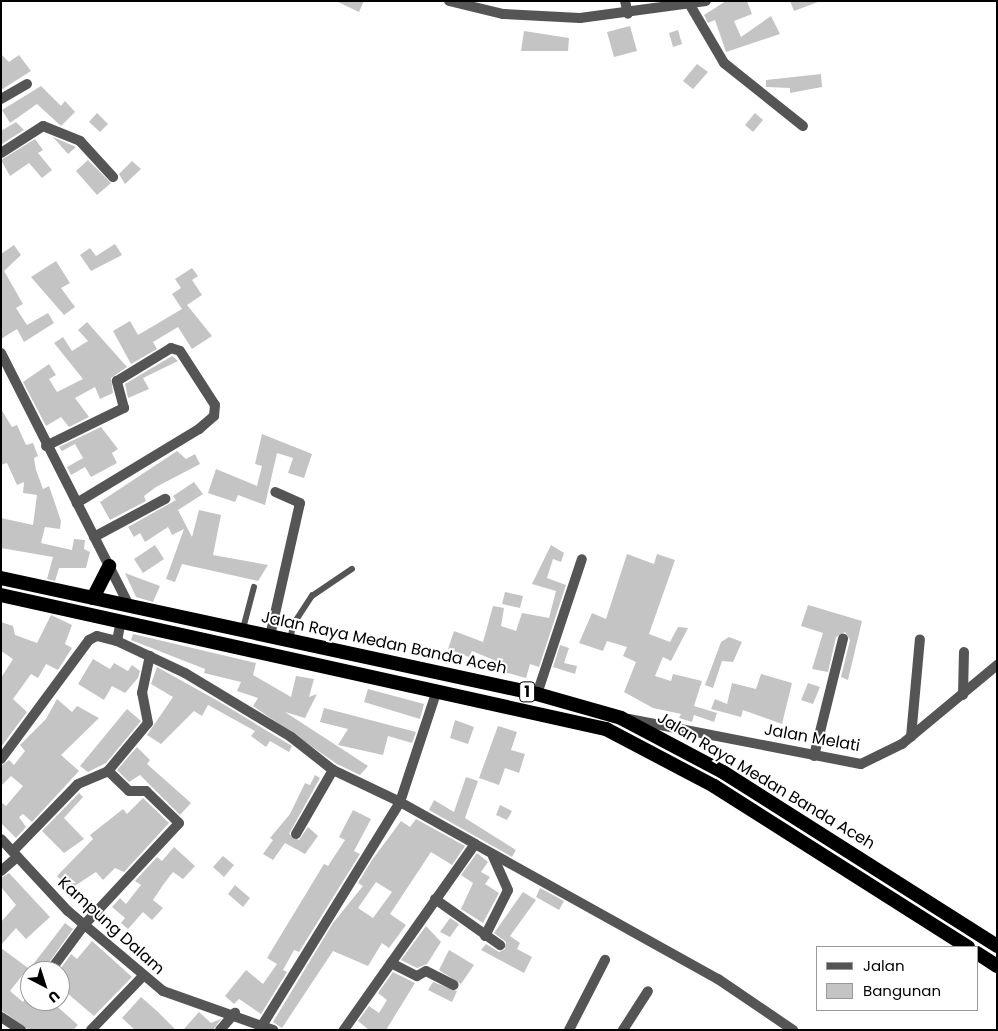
<!DOCTYPE html>
<html>
<head>
<meta charset="utf-8">
<style>
  body { margin:0 }
  #map { position:relative; width:998px; height:1031px; overflow:hidden; background:#fff; font-family:Poppins,sans-serif }
  div>[style] { position:absolute }
  [style*='--x'] { left:calc(var(--x)*1px); top:calc(var(--y)*1px); width:calc(var(--w)*1px); rotate:calc(var(--a)*1deg) }
  .building>* { inset:0; background:#c4c4c4 }
  .service>* { height:5.5px; margin:-2.75px; padding:0 2.75px; transform-origin:2.75px; border-radius:2.75px; background:#555 }
  .minor>* { height:10px; margin:-5px; padding:0 5px; transform-origin:5px; border-radius:5px; background:#555 }
  .tertiary>* { height:10px; margin:-5px; padding:0 5px; transform-origin:5px; border-radius:5px; background:#555 }
  .trunk>* { height:14px; margin:-7px; padding:0 7px; transform-origin:7px; border-radius:7px; background:#000 }
  span { translate:-50% -50%; white-space:nowrap; text-align:center; line-height:1.15; -webkit-text-stroke:4px #fff; paint-order:stroke }
  .shield-label span { padding:1px 4px; background:#fff; border:1px solid; border-radius:4px; -webkit-text-stroke-width:0 }
  .shield-label { font-size:15px; color:#000; font-weight:700 }
  .street-label { font-size:16px; color:#000 }
  .frame { position:absolute; inset:0; border:2px solid #000; pointer-events:none }
  .legend { position:absolute; left:816px; top:946px; width:162px; height:65px; box-sizing:border-box; background:#fff; border:1px solid #999; margin:0; padding:6px 9px; list-style:none; font-size:15px; color:#000 }
  .legend li { display:flex; align-items:center; gap:10px; height:25px }
  .legend b { width:25px; border:1px solid #999 }
  .north { position:absolute; left:20px; top:961px; width:50px; height:50px; box-sizing:border-box; background:#fff; border:1px solid #999; border-radius:50%; rotate:140deg; font-size:14px; font-weight:700; line-height:20px; text-align:center; color:#000 }
  .north::after { content:''; display:block; margin:auto; width:18px; height:22px; background:#000; clip-path:polygon(50% 0,100% 100%,50% 72%,0 100%) }
</style>
</head>
<body>
<div id="map">
  <div class="building">
    <div style="clip-path:polygon(336px 1px,364px 1px,359px 12px)"></div>
    <div style="clip-path:polygon(726px 1px,747px 1px,752px 14px,734px 21px,741px 37px,771px 16px,780px 34px,726px 52px,715px 20px,708px 23px,704px 15px)"></div>
    <div style="clip-path:polygon(790px 1px,817px 1px,818px 2px,794px 11px)"></div>
    <div style="clip-path:polygon(630px 26px,637px 51px,614px 57px,607px 32px)"></div>
    <div style="clip-path:polygon(678px 30px,682px 44px,673px 47px,669px 33px)"></div>
    <div style="clip-path:polygon(524px 31px,569px 38px,568px 51px,521px 51px)"></div>
    <div style="clip-path:polygon(1px 54px,9px 62px,19px 55px,31px 71px,1px 90px)"></div>
    <div style="clip-path:polygon(697px 64px,708px 72px,693px 89px,683px 81px)"></div>
    <div style="clip-path:polygon(821px 74px,822px 87px,790px 93px,790px 88px,766px 87px,766px 80px)"></div>
    <div style="clip-path:polygon(41px 86px,61px 106px,65px 101px,75px 112px,61px 126px,37px 104px,10px 123px,2px 110px)"></div>
    <div style="clip-path:polygon(97px 113px,108px 124px,100px 132px,89px 122px)"></div>
    <div style="clip-path:polygon(755px 113px,763px 120px,753px 132px,745px 125px)"></div>
    <div style="clip-path:polygon(16px 122px,24px 130px,2px 144px,1px 131px)"></div>
    <div style="clip-path:polygon(53px 137px,76px 147px,68px 154px)"></div>
    <div style="clip-path:polygon(35px 139px,43px 150px,38px 153px,52px 170px,42px 178px,29px 163px,10px 176px,1px 160px)"></div>
    <div style="clip-path:polygon(88px 160px,111px 183px,97px 195px,76px 171px)"></div>
    <div style="clip-path:polygon(132px 161px,141px 169px,125px 184px,119px 174px)"></div>
    <div style="clip-path:polygon(115px 244px,122px 255px,91px 271px,80px 255px,90px 248px,96px 256px)"></div>
    <div style="clip-path:polygon(14px 245px,21px 255px,4px 271px,23px 304px,16px 308px,27px 325px,48px 313px,54px 323px,24px 342px,17px 329px,1px 339px,1px 254px)"></div>
    <div style="clip-path:polygon(56px 261px,70px 283px,61px 288px,75px 307px,64px 315px,31px 277px)"></div>
    <div style="clip-path:polygon(192px 268px,198px 276px,192px 280px,202px 295px,187px 305px,212px 336px,192px 349px,178px 327px,153px 342px,157px 349px,131px 364px,113px 331px,130px 321px,138px 335px,182px 309px,172px 294px,181px 288px,175px 279px)"></div>
    <div style="clip-path:polygon(87px 322px,127px 367px,111px 378px,113px 393px,100px 399px,95px 387px,75px 398px,89px 417px,69px 427px,61px 417px,46px 426px,23px 382px,49px 364px,56px 375px,49px 379px,57px 392px,83px 379px,54px 343px,63px 337px,72px 351px,88px 341px,78px 330px)"></div>
    <div style="clip-path:polygon(172px 356px,178px 361px,143px 378px,149px 389px,128px 398px,125px 384px)"></div>
    <div style="clip-path:polygon(1px 409px,12px 427px,17px 425px,26px 445px,33px 443px,38px 456px,34px 458px,36px 470px,43px 489px,49px 486px,61px 521px,60px 529px,45px 527px,41px 543px,72px 550px,74px 539px,85px 540px,84px 549px,90px 552px,86px 568px,59px 568px,55px 581px,47px 579px,53px 557px,1px 548px,1px 518px,33px 525px,37px 495px,23px 493px,24px 482px,17px 485px,7px 463px,1px 465px)"></div>
    <div style="clip-path:polygon(101px 427px,118px 449px,112px 453px,117px 463px,91px 477px,85px 467px,71px 475px,67px 467px,83px 458px,75px 444px,62px 451px,59px 447px)"></div>
    <div style="clip-path:polygon(262px 434px,312px 454px,304px 478px,288px 473px,293px 458px,277px 453px,265px 505px,238px 495px,235px 502px,208px 493px,216px 469px,257px 486px,262px 466px,255px 464px)"></div>
    <div style="clip-path:polygon(177px 451px,186px 459px,195px 454px,200px 464px,156px 487px,144px 496px,146px 501px,110px 520px,100px 502px)"></div>
    <div style="clip-path:polygon(194px 482px,203px 494px,178px 510px,192px 537px,199px 510px,221px 515px,213px 555px,268px 565px,258px 581px,182px 564px,175px 582px,166px 579px,184px 529px,172px 535px,168px 527px,145px 542px,140px 533px,134px 537px,128px 527px,176px 500px,173px 496px)"></div>
    <div style="clip-path:polygon(155px 545px,164px 559px,143px 573px,134px 559px)"></div>
    <div style="clip-path:polygon(551px 545px,564px 553px,561px 562px,553px 559px,547px 578px,566px 585px,539px 667px,530px 664px,526px 678px,504px 672px,506px 665px,472px 651px,469px 657px,448px 649px,454px 631px,483px 642px,493px 606px,504px 608px,501px 626px,516px 631px,522px 613px,549px 618px,556px 591px,532px 584px)"></div>
    <div style="clip-path:polygon(627px 554px,654px 564px,657px 554px,675px 560px,649px 634px,670px 642px,678px 627px,688px 628px,671px 661px,663px 657px,655px 676px,671px 681px,673px 674px,702px 681px,694px 706px,717px 713px,714px 722px,694px 715px,692px 722px,679px 718px,681px 714px,653px 708px,624px 692px,636px 662px,623px 656px,627px 647px,607px 641px,603px 651px,579px 643px,592px 613px,606px 619px)"></div>
    <div style="clip-path:polygon(125px 573px,160px 586px,153px 602px,136px 597px)"></div>
    <div style="clip-path:polygon(505px 592px,523px 596px,520px 608px,502px 604px)"></div>
    <div style="clip-path:polygon(808px 605px,862px 621px,848px 680px,841px 677px,850px 640px,845px 632px,836px 637px,828px 672px,812px 669px,823px 633px,801px 626px)"></div>
    <div style="clip-path:polygon(51px 615px,72px 625px,65px 644px,72px 648px,58px 670px,46px 664px,38px 678px,31px 674px,13px 699px,27px 712px,1px 747px,1px 678px,13px 659px,1px 651px,1px 622px,13px 626px,15px 635px,37px 643px)"></div>
    <div style="clip-path:polygon(133px 634px,256px 663px,253px 675px,291px 697px,296px 676px,314px 679px,309px 697px,317px 694px,305px 718px,285px 712px,368px 766px,360px 775px,337px 764px,253px 706px,258px 698px,237px 691px,241px 682px,204px 673px,205px 669px,131px 640px)"></div>
    <div style="clip-path:polygon(729px 637px,742px 642px,733px 662px,722px 661px,713px 688px,705px 685px,721px 642px)"></div>
    <div style="clip-path:polygon(560px 645px,569px 648px,564px 663px,577px 666px,575px 674px,553px 667px)"></div>
    <div style="clip-path:polygon(93px 659px,110px 669px,114px 663px,128px 671px,132px 665px,140px 671px,138px 678px,125px 693px,112px 686px,104px 700px,78px 684px)"></div>
    <div style="clip-path:polygon(157px 667px,218px 701px,292px 746px,289px 752px,270px 741px,266px 747px,251px 736px,255px 731px,208px 705px,202px 716px,194px 711px,161px 744px,147px 735px,173px 697px,151px 684px)"></div>
    <div style="clip-path:polygon(761px 674px,792px 683px,782px 724px,743px 710px,741px 717px,711px 709px,715px 699px,727px 704px,732px 683px,756px 689px)"></div>
    <div style="clip-path:polygon(808px 683px,820px 687px,813px 704px,801px 700px)"></div>
    <div style="clip-path:polygon(368px 689px,424px 704px,420px 719px,364px 702px)"></div>
    <div style="clip-path:polygon(57px 699px,72px 712px,77px 706px,99px 718px,61px 755px,79px 771px,32px 822px,23px 814px,19px 817px,26px 827px,16px 838px,1px 823px,1px 802px,6px 806px,23px 786px,11px 776px,1px 786px,1px 766px,9px 760px,14px 765px,25px 751px,20px 745px,46px 719px)"></div>
    <div style="clip-path:polygon(324px 708px,416px 732px,412px 743px,388px 736px,383px 755px,338px 745px,348px 729px,320px 722px)"></div>
    <div style="clip-path:polygon(127px 709px,141px 721px,106px 763px,88px 772px,80px 766px)"></div>
    <div style="clip-path:polygon(455px 720px,474px 727px,468px 744px,450px 738px)"></div>
    <div style="clip-path:polygon(498px 726px,517px 732px,511px 750px,525px 754px,519px 773px,505px 768px,499px 785px,479px 778px)"></div>
    <div style="clip-path:polygon(137px 747px,150px 760px,147px 764px,191px 803px,180px 815px,140px 775px,129px 782px,117px 770px)"></div>
    <div style="clip-path:polygon(315px 775px,320px 778px,289px 834px,299px 840px,308px 827px,318px 836px,305px 854px,285px 843px,273px 860px,263px 854px,273px 840px,270px 838px,290px 814px,305px 783px,310px 785px)"></div>
    <div style="clip-path:polygon(466px 777px,478px 781px,465px 818px,516px 850px,512px 857px,429px 810px,434px 800px,454px 812px)"></div>
    <div style="clip-path:polygon(79px 793px,83px 797px,64px 818px,84px 839px,64px 853px,42px 831px)"></div>
    <div style="clip-path:polygon(143px 798px,169px 823px,124px 872px,115px 868px,103px 880px,96px 872px,70px 889px,57px 876px,93px 839px,90px 835px,123px 809px,127px 814px)"></div>
    <div style="clip-path:polygon(500px 805px,512px 811px,507px 820px,496px 815px)"></div>
    <div style="clip-path:polygon(353px 810px,371px 819px,354px 851px,360px 854px,299px 952px,294px 950px,283px 970px,287px 972px,261px 1014px,239px 999px,234px 1004px,225px 996px,246px 970px,263px 984px,277px 964px,267px 958px,324px 864px,328px 866px,345px 840px,339px 837px)"></div>
    <div style="clip-path:polygon(evenodd,416px 819px,465px 846px,452px 865px,431px 852px,390px 914px,406px 925px,389px 948px,382px 943px,368px 966px,333px 951px,282px 1028px,273px 1022px,333px 923px,363px 886px,358px 883px,372px 860px,401px 821px,410px 827px,416px 819px,376px 882px,392px 892px,373px 918px,358px 908px,376px 882px)"></div>
    <div style="clip-path:polygon(174px 847px,195px 866px,183px 879px,173px 872px,163px 885px,153px 900px,163px 908px,152px 920px,143px 912px,128px 929px,121px 923px,125px 918px,112px 907px,120px 898px,126px 904px,141px 885px,135px 881px,157px 857px,162px 861px)"></div>
    <div style="clip-path:polygon(477px 853px,488px 862px,481px 872px,490px 877px,485px 884px,499px 893px,483px 923px,461px 909px,473px 883px,461px 875px)"></div>
    <div style="clip-path:polygon(223px 856px,234px 865px,224px 877px,213px 867px)"></div>
    <div style="clip-path:polygon(9px 873px,50px 917px,26px 939px,16px 928px,1px 945px,1px 922px,16px 905px,1px 887px,1px 878px)"></div>
    <div style="clip-path:polygon(235px 885px,250px 898px,243px 907px,228px 894px)"></div>
    <div style="clip-path:polygon(540px 888px,564px 901px,559px 910px,536px 897px)"></div>
    <div style="clip-path:polygon(523px 892px,536px 900px,510px 936px,520px 943px,517px 949px,532px 957px,524px 973px,481px 950px,486px 944px,499px 952px,505px 949px,506px 942px,494px 933px)"></div>
    <div style="clip-path:polygon(450px 918px,459px 924px,450px 937px,440px 932px)"></div>
    <div style="clip-path:polygon(65px 923px,73px 929px,43px 971px,28px 971px)"></div>
    <div style="clip-path:polygon(426px 926px,441px 942px,427px 964px,417px 968px,401px 960px)"></div>
    <div style="clip-path:polygon(92px 941px,132px 977px,94px 1016px,60px 987px,59px 971px,71px 954px,77px 959px)"></div>
    <div style="clip-path:polygon(1px 948px,28px 968px,10px 991px,23px 1002px,28px 995px,30px 1001px,51px 1001px,78px 1025px,73px 1030px,29px 1030px,1px 1010px)"></div>
    <div style="clip-path:polygon(449px 950px,474px 965px,461px 984px,439px 970px)"></div>
    <div style="clip-path:polygon(393px 972px,415px 983px,386px 1030px,369px 1030px,358px 1021px,369px 1006px,379px 1013px,387px 1000px,378px 993px)"></div>
    <div style="clip-path:polygon(433px 982px,457px 991px,452px 1002px,428px 990px)"></div>
    <div style="clip-path:polygon(141px 997px,158px 1012px,176px 1030px,135px 1030px,122px 1018px)"></div>
    <div style="clip-path:polygon(199px 1012px,211px 1023px,221px 1019px,213px 1030px,183px 1030px)"></div>
  </div>
  <div class="service">
    <div style="--x:243;--y:629;--w:43;--a:-75.3"></div>
    <div style="--x:290;--y:641;--w:16;--a:-79"></div>
    <div style="--x:293;--y:625;--w:35;--a:-57"></div>
    <div style="--x:312;--y:596;--w:48;--a:-34"></div>
  </div>
  <div class="minor">
    <div style="--x:449;--y:1;--w:56;--a:13.5"></div>
    <div style="--x:503;--y:14;--w:77;--a:3"></div>
    <div style="--x:580;--y:18;--w:127;--a:-7.7"></div>
    <div style="--x:625;--y:1;--w:13;--a:77"></div>
    <div style="--x:690;--y:5;--w:67;--a:59.6"></div>
    <div style="--x:724;--y:63;--w:101;--a:38.6"></div>
    <div style="--x:1;--y:99;--w:30;--a:-30"></div>
    <div style="--x:1;--y:153;--w:50;--a:-32.7"></div>
    <div style="--x:43;--y:126;--w:40;--a:22"></div>
    <div style="--x:80;--y:141;--w:49;--a:47.5"></div>
    <div style="--x:1;--y:353;--w:285;--a:63.1"></div>
    <div style="--x:46;--y:446;--w:87;--a:-26"></div>
    <div style="--x:124;--y:408;--w:28;--a:-105"></div>
    <div style="--x:117;--y:381;--w:63;--a:-31.4"></div>
    <div style="--x:171;--y:348;--w:9;--a:18"></div>
    <div style="--x:180;--y:351;--w:64;--a:57.1"></div>
    <div style="--x:215;--y:405;--w:11;--a:95"></div>
    <div style="--x:214;--y:416;--w:20;--a:139"></div>
    <div style="--x:199;--y:429;--w:143;--a:148.8"></div>
    <div style="--x:94;--y:537;--w:81;--a:-28.2"></div>
    <div style="--x:270;--y:636;--w:136;--a:-77.3"></div>
    <div style="--x:300;--y:503;--w:27;--a:-156"></div>
    <div style="--x:117;--y:641;--w:21;--a:-79"></div>
    <div style="--x:537;--y:694;--w:142;--a:-71.6"></div>
    <div style="--x:963;--y:695;--w:43;--a:-88.7"></div>
    <div style="--x:911;--y:737;--w:98;--a:-84.8"></div>
    <div style="--x:814;--y:756;--w:121;--a:-76.1"></div>
    <div style="--x:1;--y:759;--w:148;--a:-53.5"></div>
    <div style="--x:89;--y:640;--w:9;--a:-27"></div>
    <div style="--x:97;--y:636;--w:21;--a:14"></div>
    <div style="--x:117;--y:641;--w:75;--a:25.2"></div>
    <div style="--x:185;--y:673;--w:124;--a:31.1"></div>
    <div style="--x:291;--y:737;--w:53;--a:38.2"></div>
    <div style="--x:296;--y:834;--w:74;--a:-60"></div>
    <div style="--x:333;--y:770;--w:74;--a:25.5"></div>
    <div style="--x:400;--y:802;--w:118;--a:-71.7"></div>
    <div style="--x:1;--y:839;--w:98;--a:47.1"></div>
    <div style="--x:68;--y:911;--w:124;--a:40.1"></div>
    <div style="--x:163;--y:991;--w:117;--a:19.5"></div>
    <div style="--x:475;--y:844;--w:278;--a:29.1"></div>
    <div style="--x:718;--y:979;--w:91;--a:34.2"></div>
    <div style="--x:13;--y:851;--w:93;--a:-45.9"></div>
    <div style="--x:78;--y:784;--w:33;--a:-23"></div>
    <div style="--x:108;--y:771;--w:62;--a:-50.2"></div>
    <div style="--x:148;--y:723;--w:31;--a:-101"></div>
    <div style="--x:142;--y:693;--w:38;--a:-78"></div>
    <div style="--x:1;--y:871;--w:21;--a:-41"></div>
    <div style="--x:435;--y:899;--w:80;--a:35.3"></div>
    <div style="--x:485;--y:936;--w:51;--a:-63.4"></div>
    <div style="--x:508;--y:890;--w:37;--a:-114"></div>
    <div style="--x:391;--y:963;--w:29;--a:27"></div>
    <div style="--x:417;--y:976;--w:10;--a:-29"></div>
    <div style="--x:426;--y:971;--w:31;--a:27"></div>
    <div style="--x:50;--y:971;--w:57;--a:-53.5"></div>
    <div style="--x:84;--y:925;--w:139;--a:-47"></div>
    <div style="--x:179;--y:823;--w:46;--a:-135.9"></div>
    <div style="--x:146;--y:791;--w:17;--a:180"></div>
    <div style="--x:129;--y:791;--w:29;--a:-136"></div>
    <div style="--x:1;--y:1017;--w:24;--a:33"></div>
    <div style="--x:263;--y:1024;--w:261;--a:-58.3"></div>
    <div style="--x:400;--y:802;--w:86;--a:29.2"></div>
    <div style="--x:475;--y:844;--w:228;--a:125.2"></div>
    <div style="--x:91;--y:1030;--w:75;--a:-46.1"></div>
    <div style="--x:220;--y:1030;--w:23;--a:-49"></div>
    <div style="--x:569;--y:1030;--w:79;--a:-62.8"></div>
    <div style="--x:623;--y:1030;--w:46;--a:-57.3"></div>
  </div>
  <div class="tertiary">
    <div style="--x:629;--y:719;--w:236;--a:11"></div>
    <div style="--x:861;--y:764;--w:46;--a:-26"></div>
    <div style="--x:902;--y:744;--w:124;--a:-39.7"></div>
  </div>
  <div class="trunk">
    <div style="--x:1;--y:578;--w:548;--a:12.21"></div>
    <div style="--x:537;--y:694;--w:87;--a:15.9"></div>
    <div style="--x:621;--y:718;--w:115;--a:27.9"></div>
    <div style="--x:723;--y:772;--w:325;--a:32.4"></div>
    <div style="--x:1;--y:595;--w:620;--a:12.49"></div>
    <div style="--x:606;--y:729;--w:122;--a:27.8"></div>
    <div style="--x:714;--y:786;--w:301;--a:32.4"></div>
    <div style="--x:93;--y:598;--w:36;--a:-63"></div>
    <div style="--x:977;--y:953;--w:24;--a:33"></div>
  </div>
  <div class="shield-label">
    <span style="left:527px;top:692px">1</span>
  </div>
  <div class="street-label">
    <span style="left:384px;top:643px;rotate:12deg">Jalan Raya Medan Banda Aceh</span>
    <span style="left:812px;top:738px;rotate:10deg">Jalan Melati</span>
    <span style="left:766px;top:781px;rotate:31deg">Jalan Raya Medan Banda Aceh</span>
    <span style="left:111px;top:926px;rotate:42deg">Kampung Dalam</span>
  </div>
  <div class="frame"></div>
  <ul class="legend">
  <li><b style="height:6px;background:#555"></b>Jalan</li>
  <li><b style="height:14px;background:#c4c4c4"></b>Bangunan</li>
  </ul>
  <div class="north">U</div>
</div>
</body>
</html>
